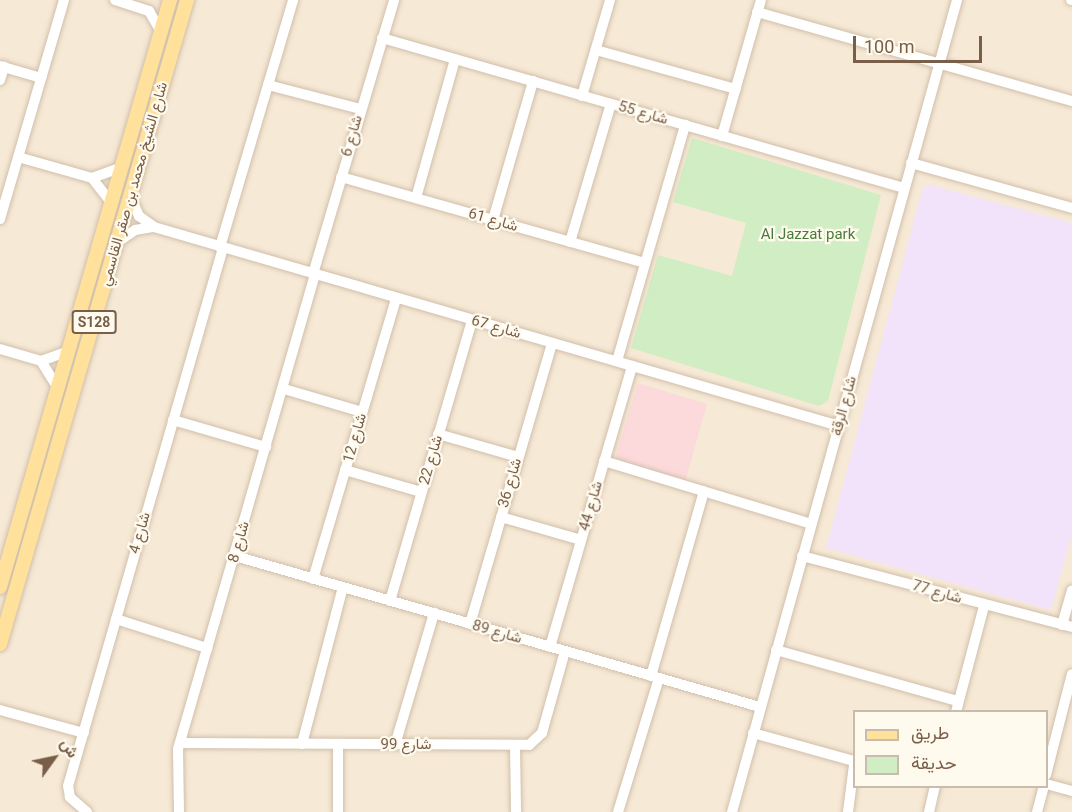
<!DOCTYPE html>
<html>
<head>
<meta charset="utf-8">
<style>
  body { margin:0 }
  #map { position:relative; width:1072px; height:812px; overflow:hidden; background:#fef6e7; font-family:Roboto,Vazirmatn,sans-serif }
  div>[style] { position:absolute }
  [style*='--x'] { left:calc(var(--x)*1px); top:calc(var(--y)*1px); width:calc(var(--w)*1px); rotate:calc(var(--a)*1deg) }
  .residential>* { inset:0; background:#f6e9d5 }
  .education>* { inset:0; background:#f3e3fa }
  .medical>* { inset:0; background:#fcd9db }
  .green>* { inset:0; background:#d1edc4 }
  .roads { filter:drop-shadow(0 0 2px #d0bfab) drop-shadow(0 0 2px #d0bfab) }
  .minor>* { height:10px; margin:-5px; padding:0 5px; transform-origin:5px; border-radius:5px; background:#fff }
  .major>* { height:14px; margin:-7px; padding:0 7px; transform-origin:7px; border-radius:7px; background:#ffe19c }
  span { translate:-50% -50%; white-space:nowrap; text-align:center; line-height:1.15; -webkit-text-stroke:4.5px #fffaee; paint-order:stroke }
  .shield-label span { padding:2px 4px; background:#fffaee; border:2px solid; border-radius:4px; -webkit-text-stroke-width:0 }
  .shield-label { font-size:14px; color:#795e49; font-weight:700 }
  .street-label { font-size:15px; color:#795e49 }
  .park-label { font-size:15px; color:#4b7a3d }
  .legend { position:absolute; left:853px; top:710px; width:195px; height:78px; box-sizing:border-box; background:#fffaee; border:2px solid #c9bcac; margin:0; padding:8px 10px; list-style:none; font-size:18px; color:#795e49 }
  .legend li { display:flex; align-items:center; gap:12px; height:30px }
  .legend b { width:30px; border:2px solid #c9bcac }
  .north { position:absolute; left:24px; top:728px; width:60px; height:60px; -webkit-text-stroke:4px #fffaee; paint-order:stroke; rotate:57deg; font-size:16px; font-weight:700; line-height:24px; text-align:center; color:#795e49 }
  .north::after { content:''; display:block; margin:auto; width:21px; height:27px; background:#795e49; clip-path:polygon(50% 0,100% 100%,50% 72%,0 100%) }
  .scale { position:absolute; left:853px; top:36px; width:129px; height:27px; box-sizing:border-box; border:3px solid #795e49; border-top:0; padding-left:8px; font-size:18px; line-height:21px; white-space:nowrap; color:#795e49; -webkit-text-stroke:4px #fffaee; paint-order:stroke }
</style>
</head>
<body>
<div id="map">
  <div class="residential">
    <div style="clip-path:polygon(evenodd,0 0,1072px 0,1072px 812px,0 812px,0 0,854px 712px,1046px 712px,1046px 786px,854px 786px,854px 712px)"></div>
  </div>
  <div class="education">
    <div style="clip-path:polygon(930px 185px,1072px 223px,1072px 533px,1051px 610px,826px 548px,923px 187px)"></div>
  </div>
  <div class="medical">
    <div style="clip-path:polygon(638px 383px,707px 404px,685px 482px,619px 462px,616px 455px)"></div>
  </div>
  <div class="green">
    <div style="clip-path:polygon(692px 138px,881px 195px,828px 401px,819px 406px,631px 348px,658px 255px,732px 276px,746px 223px,673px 202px)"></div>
  </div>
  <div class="roads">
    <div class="minor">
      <div style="--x:115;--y:0;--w:36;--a:18"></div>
      <div style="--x:149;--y:11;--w:24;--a:60"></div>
      <div style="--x:1071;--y:0;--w:1;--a:0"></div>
      <div style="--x:757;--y:12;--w:327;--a:15.8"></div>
      <div style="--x:382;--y:38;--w:543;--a:16.03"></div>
      <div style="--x:596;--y:50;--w:145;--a:15.6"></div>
      <div style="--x:0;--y:66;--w:43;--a:16.3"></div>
      <div style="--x:0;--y:80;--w:14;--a:-73"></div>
      <div style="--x:268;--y:85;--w:95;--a:14.6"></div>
      <div style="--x:582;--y:96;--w:100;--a:-73.7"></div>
      <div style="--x:722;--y:136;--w:141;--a:-74"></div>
      <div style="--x:18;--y:157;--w:77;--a:15.8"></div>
      <div style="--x:92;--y:178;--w:33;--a:52"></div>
      <div style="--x:911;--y:163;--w:167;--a:15.6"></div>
      <div style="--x:341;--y:177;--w:316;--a:15.8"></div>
      <div style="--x:92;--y:178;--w:33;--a:-20"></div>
      <div style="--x:130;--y:195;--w:23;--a:67"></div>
      <div style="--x:139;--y:216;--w:19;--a:36"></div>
      <div style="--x:154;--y:227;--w:713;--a:16.2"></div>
      <div style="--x:416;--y:198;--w:144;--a:-74.3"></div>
      <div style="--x:0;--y:219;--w:228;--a:-73.7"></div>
      <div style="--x:493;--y:220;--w:145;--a:-73.9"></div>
      <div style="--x:570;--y:242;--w:144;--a:-73.5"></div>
      <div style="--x:116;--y:243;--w:23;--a:-34"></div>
      <div style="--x:135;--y:230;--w:18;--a:-9"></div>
      <div style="--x:220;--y:247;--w:258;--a:-73.5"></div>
      <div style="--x:313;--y:274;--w:286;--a:-73.5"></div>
      <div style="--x:0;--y:349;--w:43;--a:16.3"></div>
      <div style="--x:41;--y:361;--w:29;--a:-20"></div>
      <div style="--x:41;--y:361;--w:32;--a:58"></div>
      <div style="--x:617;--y:361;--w:246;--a:-73.9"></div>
      <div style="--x:284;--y:389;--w:81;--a:16.4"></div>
      <div style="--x:173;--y:420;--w:97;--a:16.2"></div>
      <div style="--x:438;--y:434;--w:83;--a:16"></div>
      <div style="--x:604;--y:461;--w:216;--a:16.9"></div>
      <div style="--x:345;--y:470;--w:79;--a:16.1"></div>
      <div style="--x:501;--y:517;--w:83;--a:16"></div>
      <div style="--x:235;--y:556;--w:546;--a:16.05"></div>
      <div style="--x:802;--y:556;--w:279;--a:14.7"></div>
      <div style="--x:313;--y:579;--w:293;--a:-73.5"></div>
      <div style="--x:390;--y:601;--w:293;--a:-73.7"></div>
      <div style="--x:116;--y:619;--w:96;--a:17.7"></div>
      <div style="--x:470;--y:624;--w:293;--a:-73.7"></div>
      <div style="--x:1062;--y:625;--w:36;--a:-74"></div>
      <div style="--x:550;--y:647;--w:293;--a:-73.7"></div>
      <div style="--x:776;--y:650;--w:189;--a:15.7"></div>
      <div style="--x:651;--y:676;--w:192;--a:-74"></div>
      <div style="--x:0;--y:710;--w:87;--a:15.3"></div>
      <div style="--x:956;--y:712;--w:110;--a:-75.2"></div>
      <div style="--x:753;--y:733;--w:105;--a:15.5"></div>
      <div style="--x:180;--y:743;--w:349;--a:0.3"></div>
      <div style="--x:529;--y:745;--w:18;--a:-43"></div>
      <div style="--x:542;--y:733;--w:85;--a:-74.3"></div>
      <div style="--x:302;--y:744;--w:162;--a:-75.4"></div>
      <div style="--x:338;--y:745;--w:67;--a:90"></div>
      <div style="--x:395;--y:745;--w:138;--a:-73.5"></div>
      <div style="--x:515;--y:746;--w:66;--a:89.1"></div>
      <div style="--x:1046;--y:775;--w:104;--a:-75.6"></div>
      <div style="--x:1046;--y:784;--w:27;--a:15"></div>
      <div style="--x:87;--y:812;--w:23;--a:-139"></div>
      <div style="--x:70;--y:797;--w:11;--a:-100"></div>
      <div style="--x:68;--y:786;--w:560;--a:-73.93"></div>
      <div style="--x:179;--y:812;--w:63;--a:-90.9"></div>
      <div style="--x:178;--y:749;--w:494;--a:-73.9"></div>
      <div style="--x:618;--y:812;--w:140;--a:-73"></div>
      <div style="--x:732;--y:812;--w:843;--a:-74.51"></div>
      <div style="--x:848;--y:812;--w:47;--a:-82.7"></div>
      <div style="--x:929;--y:812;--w:27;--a:-77"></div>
      <div style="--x:1037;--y:812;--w:27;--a:-75"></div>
    </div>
    <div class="major">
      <div style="--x:0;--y:587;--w:611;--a:-73.85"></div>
      <div style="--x:0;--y:644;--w:671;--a:-73.81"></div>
    </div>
  </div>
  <div class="shield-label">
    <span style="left:94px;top:322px">S128</span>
  </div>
  <div class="street-label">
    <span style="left:643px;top:113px;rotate:16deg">شارع 55</span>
    <span style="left:352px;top:136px;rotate:-74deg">شارع 6</span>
    <span style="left:134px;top:184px;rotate:-74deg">شارع الشيخ محمد بن صقر القاسمي</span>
    <span style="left:493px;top:220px;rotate:16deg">شارع 61</span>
    <span style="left:496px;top:327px;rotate:16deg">شارع 67</span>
    <span style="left:844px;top:406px;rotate:-75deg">شارع الرقة</span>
    <span style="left:355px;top:438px;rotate:-74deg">شارع 12</span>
    <span style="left:431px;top:460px;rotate:-74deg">شارع 22</span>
    <span style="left:510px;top:483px;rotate:-74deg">شارع 36</span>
    <span style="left:591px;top:506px;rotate:-74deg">شارع 44</span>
    <span style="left:140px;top:533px;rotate:-74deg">شارع 4</span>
    <span style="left:239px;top:542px;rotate:-74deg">شارع 8</span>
    <span style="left:937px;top:592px;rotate:16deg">شارع 77</span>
    <span style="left:497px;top:632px;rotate:16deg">شارع 89</span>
    <span style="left:406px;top:745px">شارع 99</span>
  </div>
  <div class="park-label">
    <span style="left:808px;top:235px">Al Jazzat park</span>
  </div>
  <ul class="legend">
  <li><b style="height:8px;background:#ffe19c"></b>طريق</li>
  <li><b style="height:16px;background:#d1edc4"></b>حديقة</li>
  </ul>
  <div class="north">ش</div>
  <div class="scale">100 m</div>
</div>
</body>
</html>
